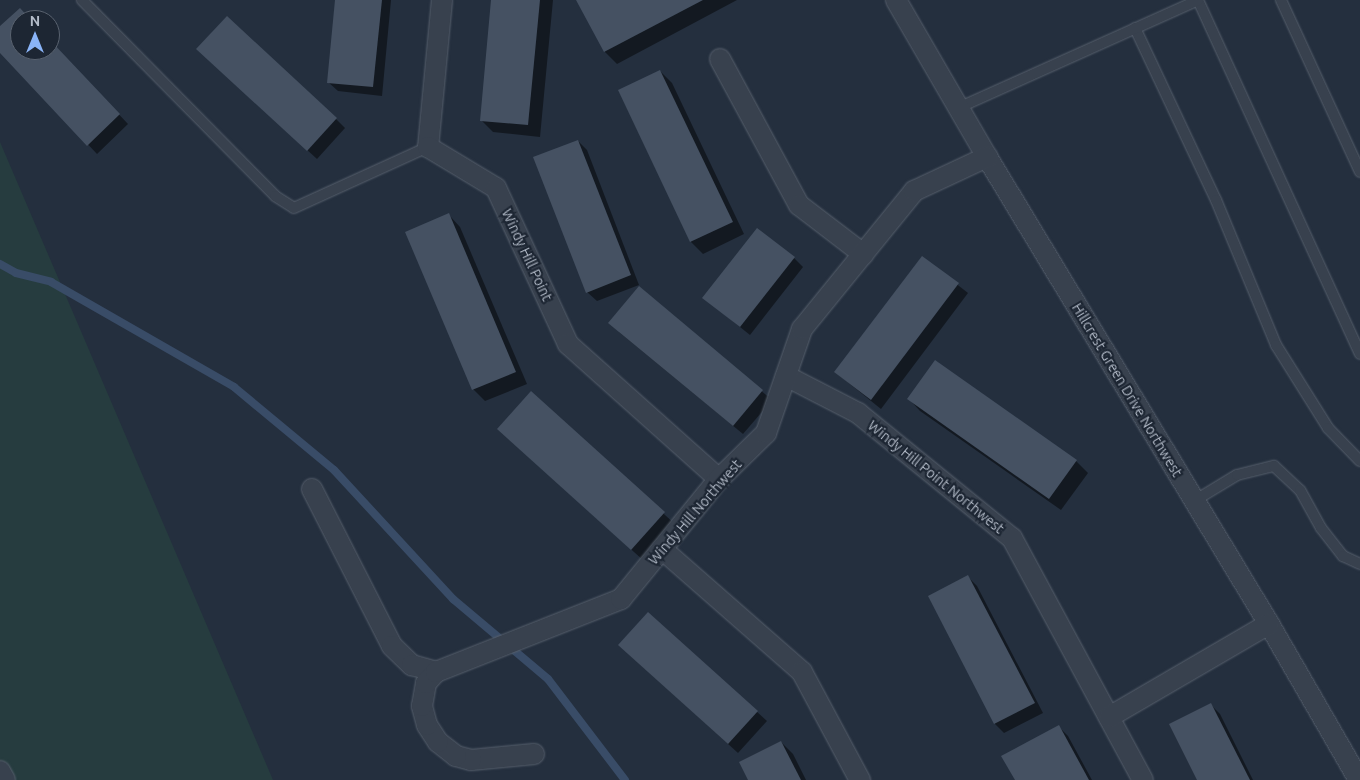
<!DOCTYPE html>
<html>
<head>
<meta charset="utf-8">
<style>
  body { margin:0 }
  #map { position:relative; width:1360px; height:780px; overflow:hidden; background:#242f3e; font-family:Ubuntu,sans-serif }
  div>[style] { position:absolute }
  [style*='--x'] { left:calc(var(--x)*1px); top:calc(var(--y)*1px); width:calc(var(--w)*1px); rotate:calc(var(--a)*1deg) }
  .green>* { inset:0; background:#263c3f }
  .shadow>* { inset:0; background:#0007 }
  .stream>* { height:8px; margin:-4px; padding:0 4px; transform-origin:4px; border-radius:4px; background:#394c67 }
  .building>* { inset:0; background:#455162 }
  .roads { filter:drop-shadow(0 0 1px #565f6c) drop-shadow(0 0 1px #565f6c) }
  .service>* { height:10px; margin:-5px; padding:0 5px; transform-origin:5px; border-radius:5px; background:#38414e }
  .minor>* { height:20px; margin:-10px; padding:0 10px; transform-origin:10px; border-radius:10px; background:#38414e }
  span { translate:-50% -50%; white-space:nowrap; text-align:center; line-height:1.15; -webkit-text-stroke:4.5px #1d2633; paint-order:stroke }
  .street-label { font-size:14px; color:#b4bcc9 }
  .north { position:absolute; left:10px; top:10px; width:50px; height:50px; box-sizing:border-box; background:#1d2633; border:1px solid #59626f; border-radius:50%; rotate:0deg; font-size:14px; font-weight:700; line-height:20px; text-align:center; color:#b4bcc9 }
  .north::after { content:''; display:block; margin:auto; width:18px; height:22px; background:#8ab4f8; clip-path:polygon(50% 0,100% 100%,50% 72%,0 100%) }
</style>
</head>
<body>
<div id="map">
  <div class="green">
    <div style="clip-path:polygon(0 142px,273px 780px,0 780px)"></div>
  </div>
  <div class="shadow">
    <div style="clip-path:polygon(336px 0,391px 0,382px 96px,338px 91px,328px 82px)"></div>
    <div style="clip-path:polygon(492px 0,553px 0,540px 137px,493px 132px,481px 120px)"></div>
    <div style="clip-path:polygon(577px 0,737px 0,617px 64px,605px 52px)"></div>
    <div style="clip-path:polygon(20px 10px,30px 20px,20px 20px,20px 50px,50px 50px,50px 41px,128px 124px,97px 154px,0 51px,0 28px)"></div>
    <div style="clip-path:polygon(207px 58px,336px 119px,345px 128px,317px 159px)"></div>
    <div style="clip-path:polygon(660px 71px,672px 83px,744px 234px,703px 254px,691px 242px,619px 91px)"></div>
    <div style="clip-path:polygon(578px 141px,587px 150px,639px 285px,597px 301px,587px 292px)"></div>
    <div style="clip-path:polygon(449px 215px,460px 227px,527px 384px,485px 401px,473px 389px)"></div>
    <div style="clip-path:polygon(922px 257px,968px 293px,881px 409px,835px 372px)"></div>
    <div style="clip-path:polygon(794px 258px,803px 267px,750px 335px,704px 298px)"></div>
    <div style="clip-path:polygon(639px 288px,772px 400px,743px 434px,619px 332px)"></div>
    <div style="clip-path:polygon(531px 393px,676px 525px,644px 561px,510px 440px)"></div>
    <div style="clip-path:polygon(909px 399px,1076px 461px,1088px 473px,1061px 510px,920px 411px)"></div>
    <div style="clip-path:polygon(968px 577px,977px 586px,1043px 713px,1004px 733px,995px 724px,930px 596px)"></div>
    <div style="clip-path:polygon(648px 613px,767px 721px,738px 753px,629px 654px)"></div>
    <div style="clip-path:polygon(1211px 705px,1220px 714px,1253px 780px,1198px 780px)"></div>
    <div style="clip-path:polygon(1059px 727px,1068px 736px,1092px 780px,1016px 780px)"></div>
    <div style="clip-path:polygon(781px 742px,793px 754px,806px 780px,750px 780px)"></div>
  </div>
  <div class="stream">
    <div style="--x:0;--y:264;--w:18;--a:29"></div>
    <div style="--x:16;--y:273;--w:36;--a:14"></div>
    <div style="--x:51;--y:282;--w:211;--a:29.8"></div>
    <div style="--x:234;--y:387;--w:130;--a:39.7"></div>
    <div style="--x:334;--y:470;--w:176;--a:47.3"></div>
    <div style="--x:453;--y:599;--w:124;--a:40.1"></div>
    <div style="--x:548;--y:679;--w:127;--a:52.7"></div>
  </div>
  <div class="building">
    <div style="clip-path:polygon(335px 0,382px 0,373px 87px,327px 83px)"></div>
    <div style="clip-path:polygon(491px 0,540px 0,528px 125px,480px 121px)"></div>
    <div style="clip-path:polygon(576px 0,703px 0,604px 52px)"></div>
    <div style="clip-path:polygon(20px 8px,31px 20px,20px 20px,20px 50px,50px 50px,50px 40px,120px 114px,87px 146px,0 53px,0 26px)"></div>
    <div style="clip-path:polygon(227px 16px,337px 118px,307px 151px,196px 49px)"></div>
    <div style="clip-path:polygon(660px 70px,733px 222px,690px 242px,618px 90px)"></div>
    <div style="clip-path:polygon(578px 140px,631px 275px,586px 293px,533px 157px)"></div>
    <div style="clip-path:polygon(449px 213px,516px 372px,472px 390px,405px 232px)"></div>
    <div style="clip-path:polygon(757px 228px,795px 257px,740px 327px,702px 298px)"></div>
    <div style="clip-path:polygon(922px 256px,959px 283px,871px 400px,834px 372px)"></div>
    <div style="clip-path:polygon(639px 286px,763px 390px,733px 426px,608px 323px)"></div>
    <div style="clip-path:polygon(935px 360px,1077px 460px,1049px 499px,907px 399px)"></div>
    <div style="clip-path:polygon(531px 391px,665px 512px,631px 550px,497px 429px)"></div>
    <div style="clip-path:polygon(968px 575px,1035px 703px,994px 724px,928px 596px)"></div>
    <div style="clip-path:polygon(648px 612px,758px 711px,728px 744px,618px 645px)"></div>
    <div style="clip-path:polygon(1211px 703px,1250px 780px,1197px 780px,1169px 724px)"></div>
    <div style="clip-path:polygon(1059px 725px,1089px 780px,1015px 780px,1001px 756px)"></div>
    <div style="clip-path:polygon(781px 741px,801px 780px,748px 780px,739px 762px)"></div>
  </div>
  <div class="roads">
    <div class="service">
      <div style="--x:82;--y:0;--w:275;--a:45.4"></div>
      <div style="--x:275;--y:196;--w:22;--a:32"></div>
      <div style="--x:294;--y:208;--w:147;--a:-24.5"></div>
      <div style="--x:1198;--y:0;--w:389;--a:65.4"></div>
      <div style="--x:1281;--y:0;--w:189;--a:65.3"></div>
      <div style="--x:1135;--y:28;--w:190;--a:64.8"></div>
      <div style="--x:1216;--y:200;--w:157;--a:67.5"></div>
      <div style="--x:1276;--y:345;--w:98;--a:57.9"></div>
      <div style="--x:1328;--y:428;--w:46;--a:45.9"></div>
      <div style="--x:958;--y:108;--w:263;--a:-24.2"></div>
      <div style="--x:1194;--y:501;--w:50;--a:-31.2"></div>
      <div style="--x:1237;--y:475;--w:38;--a:-14"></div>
      <div style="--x:1274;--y:466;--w:35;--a:43"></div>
      <div style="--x:1300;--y:490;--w:43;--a:61.1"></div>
      <div style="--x:1321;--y:528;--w:36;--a:52"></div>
      <div style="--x:1343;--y:556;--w:19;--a:25"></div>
    </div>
    <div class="minor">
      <div style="--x:442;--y:0;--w:148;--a:95.4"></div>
      <div style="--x:428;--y:147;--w:79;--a:31.1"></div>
      <div style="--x:496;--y:188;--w:172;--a:65.2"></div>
      <div style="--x:568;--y:344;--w:203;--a:41.8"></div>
      <div style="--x:896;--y:0;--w:181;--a:59.9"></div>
      <div style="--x:987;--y:157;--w:546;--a:58.87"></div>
      <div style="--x:1269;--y:624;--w:180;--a:60"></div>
      <div style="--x:720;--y:59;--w:166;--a:61.6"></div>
      <div style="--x:799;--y:205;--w:81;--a:37.4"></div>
      <div style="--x:786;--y:376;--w:81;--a:27.2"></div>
      <div style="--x:858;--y:413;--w:198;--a:39.1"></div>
      <div style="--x:1012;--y:538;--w:275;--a:61.6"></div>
      <div style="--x:312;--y:489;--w:176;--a:63"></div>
      <div style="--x:392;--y:646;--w:28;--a:44"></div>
      <div style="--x:412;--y:665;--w:25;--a:16"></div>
      <div style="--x:662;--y:549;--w:186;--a:41.3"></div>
      <div style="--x:802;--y:672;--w:123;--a:61.8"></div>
      <div style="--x:1109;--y:717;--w:185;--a:-30.2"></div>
      <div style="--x:534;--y:754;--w:63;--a:174.6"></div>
      <div style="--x:471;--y:760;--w:16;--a:-165"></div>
      <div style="--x:456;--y:756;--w:23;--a:-142"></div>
      <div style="--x:438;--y:742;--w:20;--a:-123"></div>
      <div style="--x:427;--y:725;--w:20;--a:-105"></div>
      <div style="--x:422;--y:706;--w:23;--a:-80"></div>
      <div style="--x:426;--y:683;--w:15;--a:-48"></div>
      <div style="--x:436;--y:672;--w:199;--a:-21.5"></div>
      <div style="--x:621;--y:599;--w:155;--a:-50.8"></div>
      <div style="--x:719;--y:479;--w:66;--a:-44.4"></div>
      <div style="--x:766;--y:433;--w:110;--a:-70.9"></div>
      <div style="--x:802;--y:329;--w:178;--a:-50.9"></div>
      <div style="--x:914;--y:191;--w:81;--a:-25"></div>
      <div style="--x:0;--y:771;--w:10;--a:61"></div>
    </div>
  </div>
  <div class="street-label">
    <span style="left:527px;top:255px;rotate:65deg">Windy Hill Point</span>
    <span style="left:1127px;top:390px;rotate:59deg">Hillcrest Green Drive Northwest</span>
    <span style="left:936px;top:477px;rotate:39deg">Windy Hill Point Northwest</span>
    <span style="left:695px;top:512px;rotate:-49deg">Windy Hill Northwest</span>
  </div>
  <div class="north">N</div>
</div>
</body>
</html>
